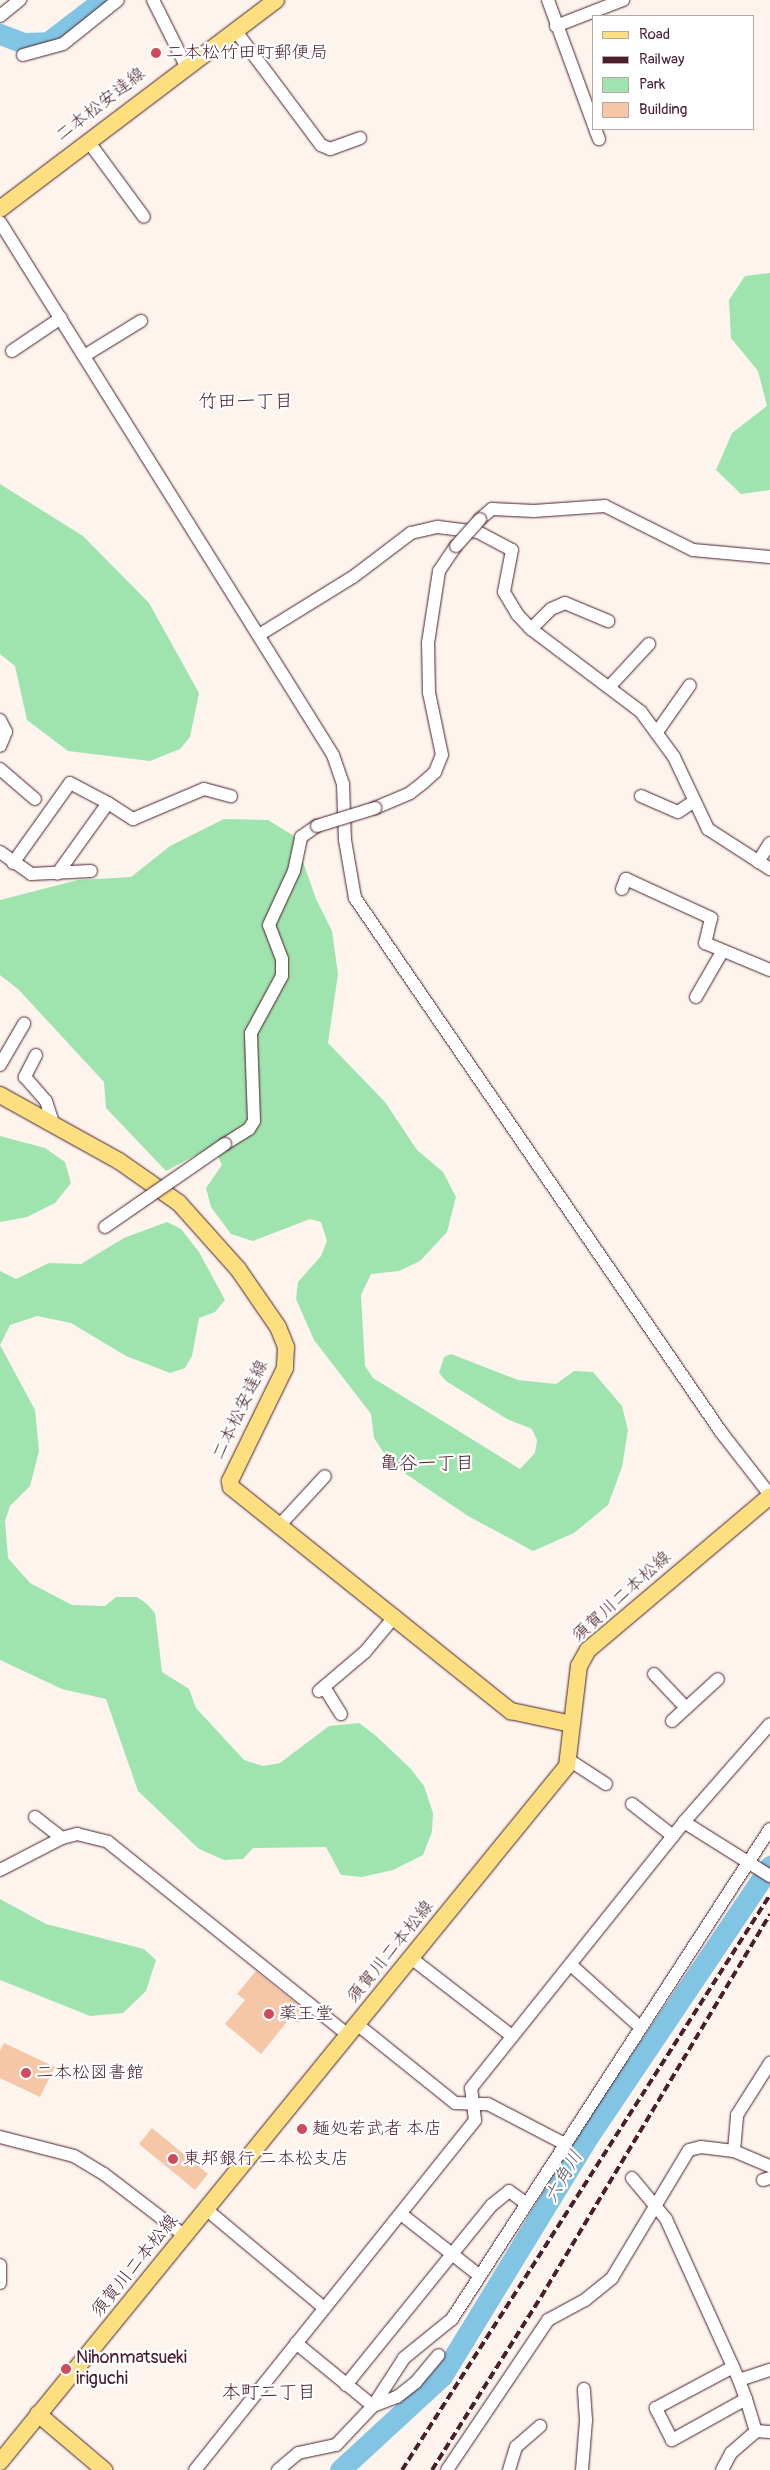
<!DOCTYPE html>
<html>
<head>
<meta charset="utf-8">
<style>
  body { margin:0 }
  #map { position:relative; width:770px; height:2470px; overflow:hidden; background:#fdf4ed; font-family:Pangolin,"Klee One",sans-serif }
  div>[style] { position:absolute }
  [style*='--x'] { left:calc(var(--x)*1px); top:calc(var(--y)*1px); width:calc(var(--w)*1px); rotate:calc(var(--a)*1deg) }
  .green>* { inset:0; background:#9fe3af }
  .river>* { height:21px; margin:-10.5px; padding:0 10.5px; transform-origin:10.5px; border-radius:10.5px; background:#82c4e3 }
  .building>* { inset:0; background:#f6c7a6 }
  .roads { filter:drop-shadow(0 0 1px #4a1f2b) drop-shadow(0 0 1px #4a1f2b) }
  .minor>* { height:12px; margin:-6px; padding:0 6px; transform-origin:6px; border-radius:6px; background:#fff }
  .major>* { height:16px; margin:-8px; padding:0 8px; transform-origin:8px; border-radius:8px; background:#fce080 }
  .rail>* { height:4px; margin-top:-2px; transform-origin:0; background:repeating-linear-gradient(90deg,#4a1f2b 0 8px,transparent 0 12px) }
  .bridges { filter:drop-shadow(0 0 1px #4a1f2b) drop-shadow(0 0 1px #4a1f2b) }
  .minor-bridge>* { height:12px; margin:-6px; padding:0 6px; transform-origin:6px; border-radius:6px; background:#fff }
  .dots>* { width:14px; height:14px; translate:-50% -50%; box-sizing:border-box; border:2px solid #fff; border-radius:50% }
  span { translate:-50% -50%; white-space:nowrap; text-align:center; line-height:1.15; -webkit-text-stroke:4.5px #fff; paint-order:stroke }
  .poi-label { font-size:18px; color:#4a1f2b }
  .left { translate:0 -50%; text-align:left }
  .street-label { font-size:18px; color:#4a1f2b }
  .neighbourhood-label { font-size:19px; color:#4a1f2b }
  .water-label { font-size:19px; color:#5e596b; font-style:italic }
  .legend { position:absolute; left:592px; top:15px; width:162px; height:115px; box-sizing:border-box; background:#fff; border:1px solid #b7a5aa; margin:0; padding:6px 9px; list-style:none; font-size:15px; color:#4a1f2b }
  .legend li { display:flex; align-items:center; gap:10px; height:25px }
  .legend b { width:25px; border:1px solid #b7a5aa }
</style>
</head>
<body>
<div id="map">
  <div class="green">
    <div style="clip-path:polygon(770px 273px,770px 490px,741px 494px,716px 470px,732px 433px,767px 406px,758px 371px,731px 338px,729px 300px,745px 276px)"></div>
    <div style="clip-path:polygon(0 484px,83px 536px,149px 603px,199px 693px,190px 737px,180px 749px,150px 761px,68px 751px,27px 720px,15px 666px,0 654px)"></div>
    <div style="clip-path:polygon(224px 819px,268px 820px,294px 836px,316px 899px,332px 931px,338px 974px,328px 1043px,385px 1102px,417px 1150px,443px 1172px,456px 1197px,447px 1232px,420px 1261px,399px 1271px,371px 1274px,361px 1295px,365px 1366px,373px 1378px,520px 1469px,535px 1453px,537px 1440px,532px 1429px,507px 1419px,446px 1381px,439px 1373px,444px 1357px,451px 1354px,518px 1380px,556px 1384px,574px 1371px,593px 1372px,622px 1406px,628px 1430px,622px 1467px,608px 1505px,574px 1533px,533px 1551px,468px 1516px,403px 1472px,386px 1456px,374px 1438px,371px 1414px,314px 1340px,296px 1299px,298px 1282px,321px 1256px,327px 1241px,321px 1222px,310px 1219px,253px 1241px,231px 1234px,211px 1207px,206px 1188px,222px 1165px,213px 1146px,166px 1171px,106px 1108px,104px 1082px,18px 989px,0 975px,0 900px,78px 880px,131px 877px,170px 846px)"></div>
    <div style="clip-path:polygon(0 1136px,45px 1148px,65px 1162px,71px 1183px,55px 1203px,27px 1217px,0 1222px)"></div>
    <div style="clip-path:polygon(167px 1222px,181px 1229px,199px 1252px,225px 1300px,215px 1312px,199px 1318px,192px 1356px,185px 1368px,170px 1373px,126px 1356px,71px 1323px,37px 1316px,10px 1325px,0 1345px,35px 1410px,39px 1451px,30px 1486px,10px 1506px,5px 1521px,8px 1558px,30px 1583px,72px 1605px,105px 1606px,116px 1597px,137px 1597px,147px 1604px,155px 1613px,162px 1672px,189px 1689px,196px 1708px,244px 1760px,263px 1766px,280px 1763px,329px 1726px,359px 1723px,375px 1735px,410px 1768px,424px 1786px,433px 1813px,432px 1832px,423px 1855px,393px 1870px,362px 1877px,341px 1875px,326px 1847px,253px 1848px,243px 1859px,224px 1860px,199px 1849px,138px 1791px,106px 1699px,62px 1689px,0 1660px,0 1271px,16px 1279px,49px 1263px,81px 1264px,124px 1238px)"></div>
    <div style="clip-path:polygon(0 1899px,46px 1924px,144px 1949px,156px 1960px,146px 1991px,123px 2013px,90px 2016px,0 1980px)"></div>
  </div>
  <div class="river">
    <div style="--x:0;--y:34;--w:26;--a:21"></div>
    <div style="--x:24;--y:43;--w:24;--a:-2"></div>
    <div style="--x:48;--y:42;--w:69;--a:-37.4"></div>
    <div style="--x:340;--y:2470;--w:139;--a:-42.7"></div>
    <div style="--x:442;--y:2376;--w:273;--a:-58.6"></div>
    <div style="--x:584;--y:2143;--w:334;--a:-56.1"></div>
  </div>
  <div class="building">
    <div style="clip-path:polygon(256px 1971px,307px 2012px,298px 2023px,290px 2018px,261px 2054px,225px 2024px,245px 2000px,237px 1994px)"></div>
    <div style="clip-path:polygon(4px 2043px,55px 2067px,40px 2097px,0 2078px,0 2051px)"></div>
    <div style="clip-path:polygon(152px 2128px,208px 2174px,195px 2190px,139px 2144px)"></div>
  </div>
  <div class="roads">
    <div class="minor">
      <div style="--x:153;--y:0;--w:74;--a:63.4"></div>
      <div style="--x:548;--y:0;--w:134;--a:69.9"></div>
      <div style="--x:0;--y:16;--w:26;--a:-39"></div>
      <div style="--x:556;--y:26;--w:72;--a:-21.2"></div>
      <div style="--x:235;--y:30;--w:144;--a:53.2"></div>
      <div style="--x:321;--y:145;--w:10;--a:24"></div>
      <div style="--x:330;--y:149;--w:32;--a:-20"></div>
      <div style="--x:23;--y:55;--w:41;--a:-15.4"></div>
      <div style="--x:63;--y:44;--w:70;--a:-38.7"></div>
      <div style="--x:595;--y:129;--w:11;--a:68"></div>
      <div style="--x:88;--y:141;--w:94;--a:53.6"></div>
      <div style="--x:0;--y:222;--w:628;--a:58"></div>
      <div style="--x:333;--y:755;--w:31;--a:71"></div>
      <div style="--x:343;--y:784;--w:56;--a:88"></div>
      <div style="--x:345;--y:840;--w:59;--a:80.2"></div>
      <div style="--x:355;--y:898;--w:647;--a:55.57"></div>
      <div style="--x:721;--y:1432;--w:80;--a:52.1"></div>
      <div style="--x:12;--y:351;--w:59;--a:-34"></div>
      <div style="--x:84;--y:356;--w:67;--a:-31.6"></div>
      <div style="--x:480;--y:519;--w:16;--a:-40"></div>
      <div style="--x:492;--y:509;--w:42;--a:2.7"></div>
      <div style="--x:534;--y:511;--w:71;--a:-4"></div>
      <div style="--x:605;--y:506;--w:98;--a:26.6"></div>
      <div style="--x:693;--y:550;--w:77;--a:5.2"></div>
      <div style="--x:531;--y:629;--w:28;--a:-45"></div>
      <div style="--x:551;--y:609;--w:15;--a:-23"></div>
      <div style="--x:565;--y:603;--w:47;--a:22.7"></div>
      <div style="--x:259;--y:635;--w:110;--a:-31.7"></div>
      <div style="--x:353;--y:577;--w:73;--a:-37.2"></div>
      <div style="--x:411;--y:533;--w:28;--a:-13"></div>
      <div style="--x:438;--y:527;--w:40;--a:7.1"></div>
      <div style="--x:478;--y:532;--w:38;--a:28"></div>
      <div style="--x:512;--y:550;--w:43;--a:100.8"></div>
      <div style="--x:504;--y:592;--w:26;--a:59"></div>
      <div style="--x:517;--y:614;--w:21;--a:47"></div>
      <div style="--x:531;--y:629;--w:138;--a:37"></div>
      <div style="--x:641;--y:712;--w:56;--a:53.7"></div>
      <div style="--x:674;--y:757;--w:80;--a:64.7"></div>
      <div style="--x:708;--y:829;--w:74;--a:32.8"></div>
      <div style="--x:611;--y:685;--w:56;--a:-47.2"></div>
      <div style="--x:0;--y:720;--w:13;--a:63"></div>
      <div style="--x:6;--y:732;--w:15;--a:113"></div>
      <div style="--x:657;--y:732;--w:57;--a:-54.9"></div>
      <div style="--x:0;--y:769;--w:46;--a:40.6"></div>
      <div style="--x:641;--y:796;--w:40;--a:23.4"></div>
      <div style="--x:678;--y:812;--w:18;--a:-34"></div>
      <div style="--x:108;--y:803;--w:30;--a:33"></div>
      <div style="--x:133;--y:819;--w:77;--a:-22.9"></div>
      <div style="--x:204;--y:789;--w:28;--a:15"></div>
      <div style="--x:375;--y:808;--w:38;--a:-23"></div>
      <div style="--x:410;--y:793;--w:18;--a:-38"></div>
      <div style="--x:424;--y:782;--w:15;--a:-42"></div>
      <div style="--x:435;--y:772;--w:18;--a:-68"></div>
      <div style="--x:442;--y:755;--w:63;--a:-101.8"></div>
      <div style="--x:429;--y:693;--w:50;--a:-91.1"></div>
      <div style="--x:428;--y:643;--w:73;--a:-81.3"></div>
      <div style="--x:439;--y:571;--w:30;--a:-56"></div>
      <div style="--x:0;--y:852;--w:38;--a:35"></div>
      <div style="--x:31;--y:874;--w:60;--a:-2.9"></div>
      <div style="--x:758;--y:862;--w:22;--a:-58"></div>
      <div style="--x:13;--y:863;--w:98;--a:-54.5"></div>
      <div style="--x:70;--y:783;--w:43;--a:27.8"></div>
      <div style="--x:108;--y:803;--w:87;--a:125.7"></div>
      <div style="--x:622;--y:889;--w:11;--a:-68"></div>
      <div style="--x:626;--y:879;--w:94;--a:24.6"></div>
      <div style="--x:711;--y:918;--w:26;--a:103"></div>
      <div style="--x:705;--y:943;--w:70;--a:22.6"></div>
      <div style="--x:696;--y:997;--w:52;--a:-60"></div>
      <div style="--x:36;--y:1055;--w:25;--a:117"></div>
      <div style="--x:25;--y:1077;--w:32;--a:49"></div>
      <div style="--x:46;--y:1101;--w:25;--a:72"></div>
      <div style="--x:0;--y:1065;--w:48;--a:-59.7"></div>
      <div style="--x:225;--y:1144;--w:28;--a:-32"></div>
      <div style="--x:249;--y:1129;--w:9;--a:-58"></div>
      <div style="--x:254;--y:1121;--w:88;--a:-92"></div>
      <div style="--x:251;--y:1033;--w:65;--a:-61.5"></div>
      <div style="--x:282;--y:976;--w:17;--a:-90"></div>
      <div style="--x:282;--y:959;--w:36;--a:-111"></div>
      <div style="--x:269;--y:925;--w:60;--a:-65.2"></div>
      <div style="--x:294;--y:871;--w:35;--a:-78"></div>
      <div style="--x:301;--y:837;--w:19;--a:-35"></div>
      <div style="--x:278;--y:1527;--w:69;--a:-47.3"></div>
      <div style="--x:654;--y:1674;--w:47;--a:46.7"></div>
      <div style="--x:324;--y:1687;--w:32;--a:58"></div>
      <div style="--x:319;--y:1691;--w:60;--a:-40.3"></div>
      <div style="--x:365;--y:1652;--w:47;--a:-50.2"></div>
      <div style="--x:672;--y:1721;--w:62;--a:-42.4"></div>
      <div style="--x:569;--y:1760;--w:44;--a:33"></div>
      <div style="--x:632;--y:1804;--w:52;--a:38"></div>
      <div style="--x:35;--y:1817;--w:34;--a:38"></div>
      <div style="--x:684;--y:1822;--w:102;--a:32.1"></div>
      <div style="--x:0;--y:1870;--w:70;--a:-27.3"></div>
      <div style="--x:62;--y:1838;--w:16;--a:-15"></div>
      <div style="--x:77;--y:1834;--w:32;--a:14"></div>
      <div style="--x:108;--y:1842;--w:309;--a:38.8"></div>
      <div style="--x:411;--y:1958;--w:128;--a:37.7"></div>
      <div style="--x:571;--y:1965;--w:93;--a:41.9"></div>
      <div style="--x:358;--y:2025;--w:124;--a:38.8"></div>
      <div style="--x:455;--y:2103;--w:33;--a:2"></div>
      <div style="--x:488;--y:2104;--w:85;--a:27.5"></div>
      <div style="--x:0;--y:2137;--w:76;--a:14.4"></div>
      <div style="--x:74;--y:2156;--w:35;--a:31"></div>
      <div style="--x:104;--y:2174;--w:102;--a:37.4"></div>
      <div style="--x:734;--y:2151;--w:36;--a:-85"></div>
      <div style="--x:737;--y:2115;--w:62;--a:-57.6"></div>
      <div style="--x:632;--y:2178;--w:53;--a:50.3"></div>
      <div style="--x:666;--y:2219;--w:162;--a:65.6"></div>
      <div style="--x:763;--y:2180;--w:7;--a:-16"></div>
      <div style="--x:207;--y:2210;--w:153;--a:39.9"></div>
      <div style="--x:401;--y:2214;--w:100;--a:38.1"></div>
      <div style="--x:0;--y:2265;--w:18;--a:90"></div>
      <div style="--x:296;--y:2343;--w:99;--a:39.3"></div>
      <div style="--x:373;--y:2406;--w:26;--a:-21"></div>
      <div style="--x:397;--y:2397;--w:24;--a:-38"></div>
      <div style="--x:416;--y:2382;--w:35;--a:-50"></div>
      <div style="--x:739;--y:2380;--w:33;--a:-18"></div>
      <div style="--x:346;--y:2385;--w:232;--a:-51"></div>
      <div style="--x:492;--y:2205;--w:22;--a:-39"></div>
      <div style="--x:509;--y:2191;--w:22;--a:36"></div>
      <div style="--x:746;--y:2399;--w:85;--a:151"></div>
      <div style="--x:672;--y:2440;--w:36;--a:-117"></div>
      <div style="--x:656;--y:2408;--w:87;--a:-28"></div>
      <div style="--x:733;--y:2367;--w:14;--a:65"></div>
      <div style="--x:739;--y:2380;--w:20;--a:70"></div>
      <div style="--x:746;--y:2399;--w:34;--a:73"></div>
      <div style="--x:195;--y:2470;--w:448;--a:-51.3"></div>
      <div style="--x:475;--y:2120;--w:32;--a:-97"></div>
      <div style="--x:471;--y:2088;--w:341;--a:-51.3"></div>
      <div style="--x:684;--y:1822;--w:130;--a:-48.7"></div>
      <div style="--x:278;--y:2470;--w:26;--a:-40"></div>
      <div style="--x:298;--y:2453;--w:39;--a:-12"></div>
      <div style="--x:336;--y:2445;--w:54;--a:-46.5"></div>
      <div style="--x:373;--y:2406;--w:57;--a:-57.1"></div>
      <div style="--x:404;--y:2358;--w:62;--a:-39.1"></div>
      <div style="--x:452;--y:2319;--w:584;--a:-57.02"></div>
      <div style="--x:447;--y:2470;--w:181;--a:-56"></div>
      <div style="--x:548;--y:2320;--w:42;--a:-28.4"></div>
      <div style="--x:585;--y:2300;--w:35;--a:-39"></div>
      <div style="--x:612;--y:2278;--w:149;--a:-59"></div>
      <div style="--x:689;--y:2150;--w:12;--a:-14"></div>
      <div style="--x:701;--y:2147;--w:33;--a:7"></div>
      <div style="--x:734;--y:2151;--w:39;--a:23"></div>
      <div style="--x:509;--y:2470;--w:24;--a:-73"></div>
      <div style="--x:516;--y:2447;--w:32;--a:-41"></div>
      <div style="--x:582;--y:2470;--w:50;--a:-85.4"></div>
      <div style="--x:586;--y:2420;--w:31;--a:-94"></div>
      <div style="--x:722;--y:2470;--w:19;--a:-62"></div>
      <div style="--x:731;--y:2453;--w:33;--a:-41"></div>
      <div style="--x:756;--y:2431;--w:14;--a:4"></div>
    </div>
    <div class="major">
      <div style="--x:0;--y:209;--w:346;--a:-37.1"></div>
      <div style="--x:0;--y:1095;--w:136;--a:29"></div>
      <div style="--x:119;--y:1161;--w:73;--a:35"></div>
      <div style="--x:179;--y:1203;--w:89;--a:48.2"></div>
      <div style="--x:238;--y:1269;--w:70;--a:55.4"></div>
      <div style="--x:278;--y:1327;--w:22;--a:68"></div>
      <div style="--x:286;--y:1347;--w:21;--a:93"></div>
      <div style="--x:285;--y:1368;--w:126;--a:116"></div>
      <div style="--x:230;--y:1481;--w:6;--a:81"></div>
      <div style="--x:231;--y:1487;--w:359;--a:38.7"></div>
      <div style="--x:511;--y:1711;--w:62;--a:12"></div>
      <div style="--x:38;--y:2414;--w:87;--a:40.3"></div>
      <div style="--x:0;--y:2462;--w:898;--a:-50.83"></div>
      <div style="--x:567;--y:1766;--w:101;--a:-83.2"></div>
      <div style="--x:579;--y:1666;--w:18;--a:-61"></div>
      <div style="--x:588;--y:1650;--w:238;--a:-40.2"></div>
    </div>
  </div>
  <div class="rail">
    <div style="--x:402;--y:2470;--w:683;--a:-57.38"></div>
    <div style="--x:432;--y:2470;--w:204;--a:-57.8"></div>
    <div style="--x:541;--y:2297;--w:446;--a:-59.1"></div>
  </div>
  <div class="bridges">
    <div class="minor-bridge">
      <div style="--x:456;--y:546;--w:36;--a:-48"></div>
      <div style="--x:317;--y:826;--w:61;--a:-17.2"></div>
      <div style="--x:105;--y:1227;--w:146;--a:-34.7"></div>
    </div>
  </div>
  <div class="dots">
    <div style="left:156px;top:53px;background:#d1495b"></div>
    <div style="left:269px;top:2014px;background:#d1495b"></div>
    <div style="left:26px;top:2073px;background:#d1495b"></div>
    <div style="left:302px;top:2129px;background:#d1495b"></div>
    <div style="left:173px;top:2159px;background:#d1495b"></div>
    <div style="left:66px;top:2369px;background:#d1495b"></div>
  </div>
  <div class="poi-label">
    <span class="left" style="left:166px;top:53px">二本松竹田町郵便局</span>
    <span class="left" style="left:279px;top:2014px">薬王堂</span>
    <span class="left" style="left:36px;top:2073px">二本松図書館</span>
    <span class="left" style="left:312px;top:2129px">麺処若武者 本店</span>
    <span class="left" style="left:183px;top:2159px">東邦銀行 二本松支店</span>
    <span class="left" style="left:76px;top:2369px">Nihonmatsueki<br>iriguchi</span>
  </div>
  <div class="street-label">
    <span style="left:101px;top:105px;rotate:-38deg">二本松安達線</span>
    <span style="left:241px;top:1410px;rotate:-65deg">二本松安達線</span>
    <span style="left:622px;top:1597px;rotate:-42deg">須賀川二本松線</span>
    <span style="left:391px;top:1952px;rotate:-51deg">須賀川二本松線</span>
    <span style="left:135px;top:2266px;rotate:-51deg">須賀川二本松線</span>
  </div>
  <div class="neighbourhood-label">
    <span style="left:246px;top:402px">竹田一丁目</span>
    <span style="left:427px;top:1464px">亀谷一丁目</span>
    <span style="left:269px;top:2393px">本町二丁目</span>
  </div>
  <div class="water-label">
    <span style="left:564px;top:2177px;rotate:-60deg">六角川</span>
  </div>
  <ul class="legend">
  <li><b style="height:6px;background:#fce080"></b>Road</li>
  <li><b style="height:6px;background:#4a1f2b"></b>Railway</li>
  <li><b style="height:14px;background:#9fe3af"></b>Park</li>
  <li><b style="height:14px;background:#f6c7a6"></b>Building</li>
  </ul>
</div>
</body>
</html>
